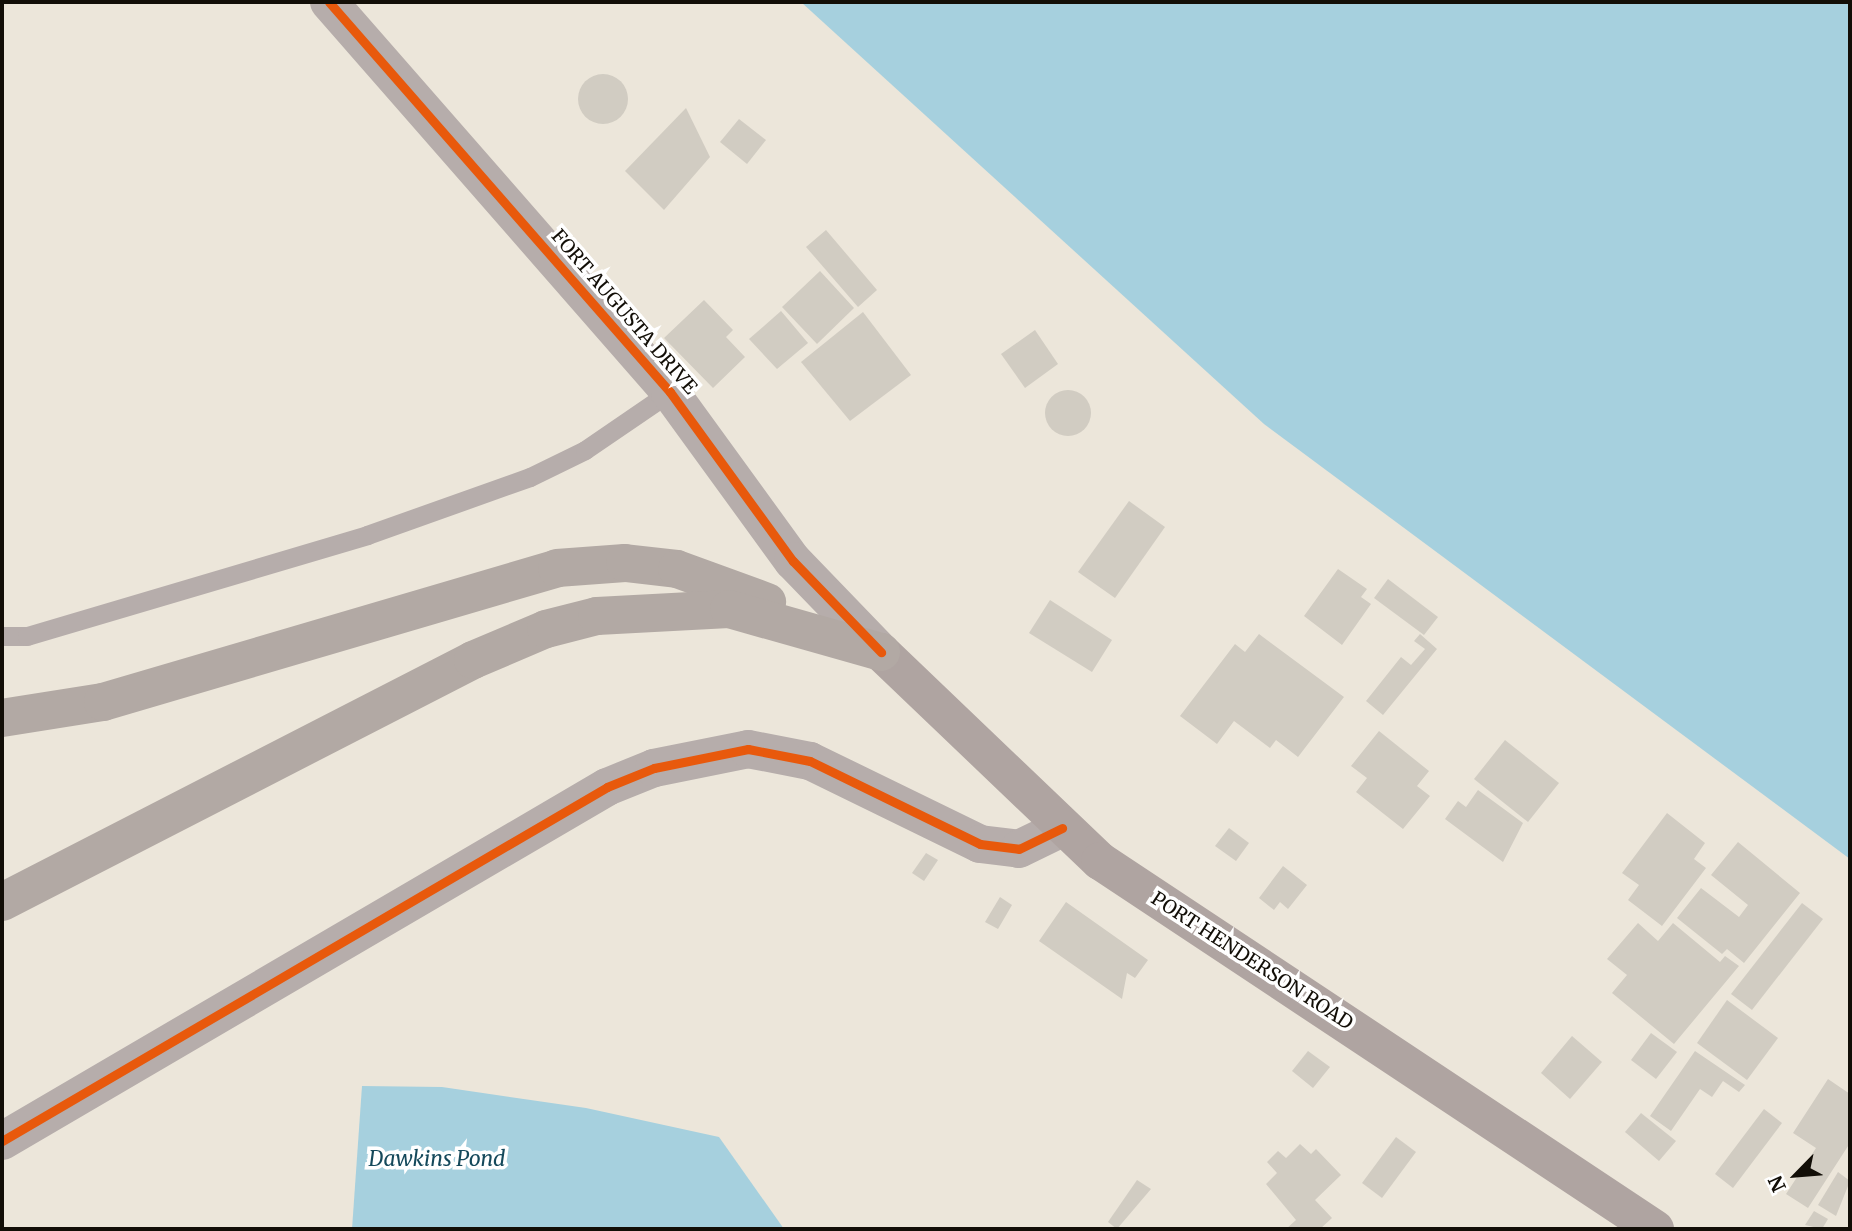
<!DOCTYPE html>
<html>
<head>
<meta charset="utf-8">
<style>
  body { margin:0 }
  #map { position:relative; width:1852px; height:1231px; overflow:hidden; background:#ece6da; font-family:Merriweather,serif }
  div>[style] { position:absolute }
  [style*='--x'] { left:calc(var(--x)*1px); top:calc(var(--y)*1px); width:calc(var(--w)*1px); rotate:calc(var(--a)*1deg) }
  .water>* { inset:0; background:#a6d0de }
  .building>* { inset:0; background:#d1ccc2 }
  .round { border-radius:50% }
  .lane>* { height:19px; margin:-9.5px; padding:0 9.5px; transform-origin:9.5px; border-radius:9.5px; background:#b6adab }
  .street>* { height:38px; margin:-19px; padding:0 19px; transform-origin:19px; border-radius:19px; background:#b6adab }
  .primary>* { height:38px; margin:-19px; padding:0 19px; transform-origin:19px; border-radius:19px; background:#afa4a1 }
  .highway>* { height:38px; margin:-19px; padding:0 19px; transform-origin:19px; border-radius:19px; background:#b2a9a4 }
  .cycleway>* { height:9px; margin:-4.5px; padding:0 4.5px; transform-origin:4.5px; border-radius:4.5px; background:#e8590c }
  span { translate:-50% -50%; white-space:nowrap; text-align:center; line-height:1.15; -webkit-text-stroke:7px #fff; paint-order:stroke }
  .street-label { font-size:19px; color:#120e07 }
  .water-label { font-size:21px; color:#15495b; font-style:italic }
  .frame { position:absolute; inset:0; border:4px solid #120e07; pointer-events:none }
  .north { position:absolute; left:1761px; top:1140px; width:70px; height:70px; -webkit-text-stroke:5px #fff; paint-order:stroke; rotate:245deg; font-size:19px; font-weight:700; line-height:28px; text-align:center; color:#120e07 }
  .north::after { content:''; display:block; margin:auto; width:24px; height:32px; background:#120e07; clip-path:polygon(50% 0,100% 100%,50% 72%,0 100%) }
</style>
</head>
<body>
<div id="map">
  <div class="water">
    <div style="clip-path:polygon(801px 2px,1850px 2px,1850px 859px,1264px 424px)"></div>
    <div style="clip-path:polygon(362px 1086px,442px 1087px,586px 1108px,719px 1137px,784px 1229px,352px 1229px)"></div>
  </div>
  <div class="building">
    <div class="round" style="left:578px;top:74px;width:50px;height:50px"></div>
    <div style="clip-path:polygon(686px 108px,710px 157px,664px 210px,625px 171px)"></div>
    <div style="clip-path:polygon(739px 119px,766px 140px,747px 164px,720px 142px)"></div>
    <div style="clip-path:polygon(826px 230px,877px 290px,858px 307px,806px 247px)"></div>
    <div style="clip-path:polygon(820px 271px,854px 308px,817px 344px,782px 307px)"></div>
    <div style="clip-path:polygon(704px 300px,733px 330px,726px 337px,745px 357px,713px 388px,664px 338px)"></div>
    <div style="clip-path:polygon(781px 311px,808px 343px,777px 369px,749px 339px)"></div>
    <div style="clip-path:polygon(863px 312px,911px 375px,850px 421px,801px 362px)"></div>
    <div style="clip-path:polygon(1035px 330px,1058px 364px,1025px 388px,1001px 354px)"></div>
    <div class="round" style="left:1045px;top:390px;width:46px;height:46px"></div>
    <div style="clip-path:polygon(1129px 501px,1165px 527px,1115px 598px,1078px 572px)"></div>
    <div style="clip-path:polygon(1338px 569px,1367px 589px,1361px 597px,1371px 604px,1342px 645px,1304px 616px)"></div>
    <div style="clip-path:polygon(1388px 579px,1438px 617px,1424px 635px,1374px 598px)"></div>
    <div style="clip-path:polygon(1050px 600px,1112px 640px,1092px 672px,1029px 633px)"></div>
    <div style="clip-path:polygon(1259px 634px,1344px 697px,1298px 757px,1276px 740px,1270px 748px,1234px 721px,1217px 744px,1180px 716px,1235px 644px,1245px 652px)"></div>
    <div style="clip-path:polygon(1420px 634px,1437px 649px,1383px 715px,1366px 701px,1401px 657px,1411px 665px,1425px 649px,1414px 641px)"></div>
    <div style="clip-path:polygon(1379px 731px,1429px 771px,1417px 786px,1430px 796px,1403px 829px,1356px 792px,1367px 778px,1351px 766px)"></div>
    <div style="clip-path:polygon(1505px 740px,1559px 783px,1528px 822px,1474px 779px)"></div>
    <div style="clip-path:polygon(1478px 790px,1523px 823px,1503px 862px,1445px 819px,1458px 801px,1466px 807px)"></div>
    <div style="clip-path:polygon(1667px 813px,1705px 843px,1694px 859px,1706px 868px,1662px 926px,1628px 900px,1639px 885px,1622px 873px)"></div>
    <div style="clip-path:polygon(1229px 828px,1249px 843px,1236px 861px,1215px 846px)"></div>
    <div style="clip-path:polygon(1738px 842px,1800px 893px,1744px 963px,1727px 949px,1722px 954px,1677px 918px,1701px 888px,1739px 917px,1748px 905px,1711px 875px)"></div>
    <div style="clip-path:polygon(926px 853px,938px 860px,924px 881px,912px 873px)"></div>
    <div style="clip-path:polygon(1283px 866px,1307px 885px,1288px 909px,1280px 902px,1274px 910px,1259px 898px)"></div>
    <div style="clip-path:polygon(1000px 897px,1012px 905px,998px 929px,985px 922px)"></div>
    <div style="clip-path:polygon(1066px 902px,1148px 960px,1135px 978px,1127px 973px,1122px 999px,1039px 941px)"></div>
    <div style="clip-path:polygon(1802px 903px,1823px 919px,1752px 1010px,1731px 994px)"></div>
    <div style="clip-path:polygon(1638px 923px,1658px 941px,1673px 923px,1720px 962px,1725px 956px,1739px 966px,1674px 1044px,1612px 993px,1627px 975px,1607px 959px)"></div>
    <div style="clip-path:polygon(1727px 1000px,1778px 1038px,1747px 1080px,1697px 1043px)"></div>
    <div style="clip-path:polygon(1651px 1033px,1677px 1052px,1656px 1079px,1631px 1060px)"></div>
    <div style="clip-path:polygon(1572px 1036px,1602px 1062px,1570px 1099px,1541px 1073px)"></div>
    <div style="clip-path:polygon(1308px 1051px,1330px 1067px,1313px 1088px,1292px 1071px)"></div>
    <div style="clip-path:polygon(1695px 1051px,1745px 1085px,1739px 1092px,1723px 1081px,1712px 1097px,1700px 1089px,1671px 1131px,1650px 1116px)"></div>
    <div style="clip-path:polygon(1828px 1079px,1850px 1094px,1850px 1143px,1808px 1208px,1786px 1194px,1816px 1148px,1793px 1133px)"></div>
    <div style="clip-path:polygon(1764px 1109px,1782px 1123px,1733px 1188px,1715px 1174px)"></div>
    <div style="clip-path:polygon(1641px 1113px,1676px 1141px,1659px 1161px,1625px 1132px)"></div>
    <div style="clip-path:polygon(1396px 1137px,1416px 1152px,1382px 1198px,1362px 1183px)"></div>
    <div style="clip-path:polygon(1300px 1144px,1311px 1154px,1316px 1149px,1341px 1175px,1315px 1200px,1332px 1218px,1320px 1229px,1286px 1229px,1296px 1220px,1266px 1184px,1277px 1173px,1267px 1162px,1278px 1151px,1286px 1158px)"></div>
    <div style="clip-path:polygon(1838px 1172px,1850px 1181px,1836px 1216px,1818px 1205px)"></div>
    <div style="clip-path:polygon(1137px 1180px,1151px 1189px,1117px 1229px,1108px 1222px)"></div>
    <div style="clip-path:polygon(1814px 1211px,1828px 1219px,1822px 1229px,1805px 1225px)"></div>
  </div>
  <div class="lane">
    <div style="--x:2;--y:636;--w:25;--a:0"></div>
    <div style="--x:27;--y:636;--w:355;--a:-16.5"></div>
    <div style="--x:367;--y:535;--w:173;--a:-19.6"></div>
    <div style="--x:530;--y:477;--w:61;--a:-26.1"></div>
    <div style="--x:585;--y:450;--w:103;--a:-34.3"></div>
  </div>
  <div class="street">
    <div style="--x:329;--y:2;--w:518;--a:48.83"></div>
    <div style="--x:670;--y:392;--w:209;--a:54"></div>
    <div style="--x:793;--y:561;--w:127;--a:46"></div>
    <div style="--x:2;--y:1141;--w:701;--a:-30.33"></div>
    <div style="--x:607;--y:787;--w:51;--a:-22"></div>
    <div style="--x:654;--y:768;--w:96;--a:-11.4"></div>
    <div style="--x:748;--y:749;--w:63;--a:11"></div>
    <div style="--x:810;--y:761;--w:189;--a:26"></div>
    <div style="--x:980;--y:844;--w:39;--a:7"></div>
    <div style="--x:1019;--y:849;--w:48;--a:-26"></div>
  </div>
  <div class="primary">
    <div style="--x:881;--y:652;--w:303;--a:43.7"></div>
    <div style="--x:1100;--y:861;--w:666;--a:33.55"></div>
  </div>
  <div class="highway">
    <div style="--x:2;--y:718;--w:102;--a:-9"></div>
    <div style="--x:103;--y:702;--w:473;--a:-16.4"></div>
    <div style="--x:557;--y:568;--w:68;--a:-4.2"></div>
    <div style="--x:625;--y:563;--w:52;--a:6.6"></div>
    <div style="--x:677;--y:569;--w:96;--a:20.1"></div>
    <div style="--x:2;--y:902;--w:530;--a:-27.19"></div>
    <div style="--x:473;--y:660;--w:79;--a:-23"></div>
    <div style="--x:546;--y:629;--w:53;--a:-14.3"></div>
    <div style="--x:597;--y:616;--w:132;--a:-3"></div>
    <div style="--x:729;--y:609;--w:158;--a:15.8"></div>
  </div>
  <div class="cycleway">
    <div style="--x:329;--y:2;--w:518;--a:48.83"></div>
    <div style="--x:670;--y:392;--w:209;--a:54"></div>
    <div style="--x:793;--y:561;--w:127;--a:46"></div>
    <div style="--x:2;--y:1141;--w:701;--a:-30.33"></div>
    <div style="--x:607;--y:787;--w:51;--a:-22"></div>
    <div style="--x:654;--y:768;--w:96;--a:-11.4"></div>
    <div style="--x:748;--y:749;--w:63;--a:11"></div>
    <div style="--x:810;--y:761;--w:189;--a:26"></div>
    <div style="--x:980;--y:844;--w:39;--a:7"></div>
    <div style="--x:1019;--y:849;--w:48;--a:-26"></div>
  </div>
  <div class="street-label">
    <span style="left:624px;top:312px;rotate:49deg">FORT AUGUSTA DRIVE</span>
    <span style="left:1252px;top:961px;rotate:33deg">PORT HENDERSON ROAD</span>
  </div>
  <div class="water-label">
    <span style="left:437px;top:1159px">Dawkins Pond</span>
  </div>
  <div class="frame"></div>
  <div class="north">N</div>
</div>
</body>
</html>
